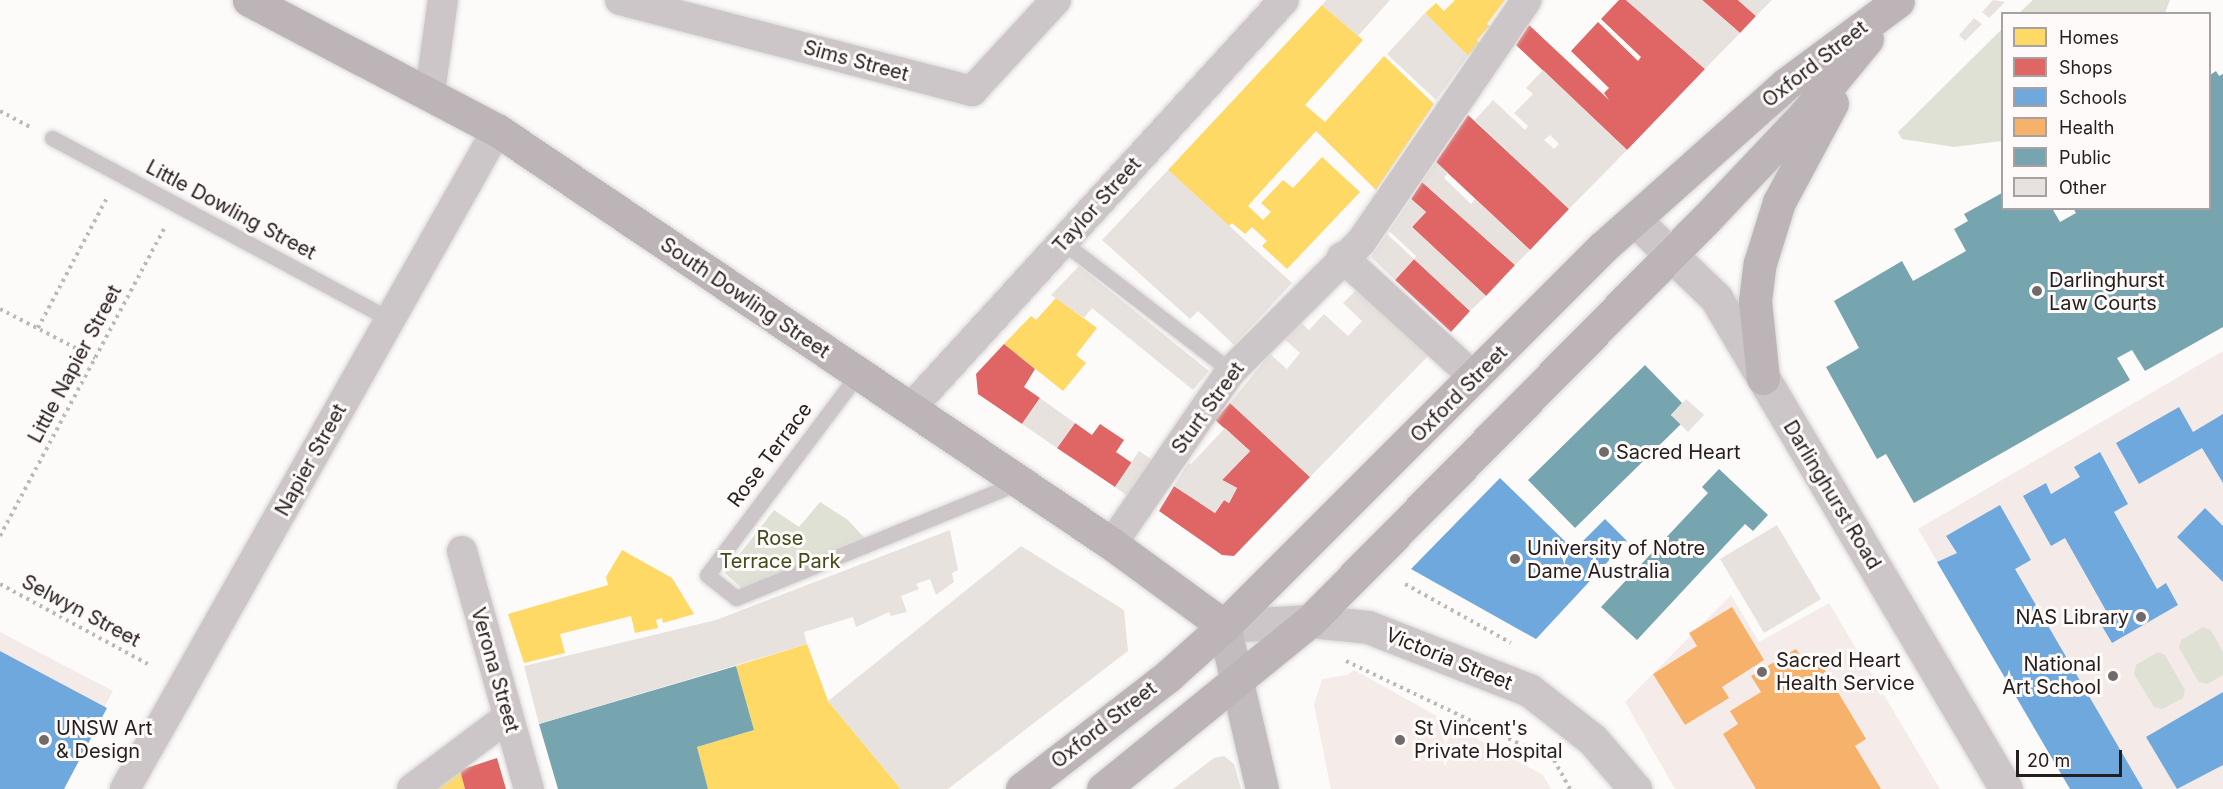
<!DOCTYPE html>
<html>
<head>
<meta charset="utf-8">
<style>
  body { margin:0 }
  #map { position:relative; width:2223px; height:789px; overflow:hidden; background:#fdfbfa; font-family:Inter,sans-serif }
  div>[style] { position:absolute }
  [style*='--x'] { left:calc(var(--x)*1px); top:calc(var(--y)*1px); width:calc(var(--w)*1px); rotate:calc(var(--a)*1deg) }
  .built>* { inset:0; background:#f5ebe8 }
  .education>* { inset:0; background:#f4ebe8 }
  .green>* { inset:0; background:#dfe1d4 }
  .homes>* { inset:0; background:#ffd966 }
  .shops>* { inset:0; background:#e06666 }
  .schools>* { inset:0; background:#6fa8dc }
  .health>* { inset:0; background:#f6b26b }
  .public>* { inset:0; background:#76a5af }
  .building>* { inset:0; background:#e8e2de }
  .path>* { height:4px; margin-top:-2px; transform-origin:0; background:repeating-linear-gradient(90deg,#bcbab9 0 3px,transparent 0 7.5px) }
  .roads { filter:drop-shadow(0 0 2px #d9d8d7) drop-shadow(0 0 2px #d9d8d7) }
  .service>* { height:15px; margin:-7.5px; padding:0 7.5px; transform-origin:7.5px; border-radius:7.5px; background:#ccc6c8 }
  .minor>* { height:30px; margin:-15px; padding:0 15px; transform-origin:15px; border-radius:15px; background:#ccc6c8 }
  .tertiary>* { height:33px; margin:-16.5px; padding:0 16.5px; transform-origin:16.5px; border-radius:16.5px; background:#ccc6c8 }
  .secondary>* { height:33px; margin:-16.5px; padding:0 16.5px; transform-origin:16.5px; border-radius:16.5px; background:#c2bcbe }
  .primary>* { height:33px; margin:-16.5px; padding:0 16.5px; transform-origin:16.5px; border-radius:16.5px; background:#bcb4b6 }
  .dots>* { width:16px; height:16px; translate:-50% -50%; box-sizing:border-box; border:3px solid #fefaf9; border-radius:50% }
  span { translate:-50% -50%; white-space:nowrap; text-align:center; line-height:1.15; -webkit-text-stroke:6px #fefaf9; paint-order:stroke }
  .street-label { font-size:20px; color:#241e1c }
  .poi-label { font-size:20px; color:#241e1c }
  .left { translate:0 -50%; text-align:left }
  .right { translate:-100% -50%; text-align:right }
  .park-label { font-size:20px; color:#424a19 }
  .legend { position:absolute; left:2001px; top:12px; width:210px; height:198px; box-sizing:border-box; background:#fefaf9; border:2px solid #a7a2a1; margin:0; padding:8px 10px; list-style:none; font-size:18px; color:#241e1c }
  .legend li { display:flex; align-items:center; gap:12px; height:30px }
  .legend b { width:30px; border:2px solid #a7a2a1 }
  .scale { position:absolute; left:2016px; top:750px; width:106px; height:27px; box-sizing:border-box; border:3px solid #241e1c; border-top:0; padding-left:8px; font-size:18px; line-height:21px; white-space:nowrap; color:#241e1c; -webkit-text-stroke:4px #fefaf9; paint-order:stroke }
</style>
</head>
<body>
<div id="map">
  <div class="built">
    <div style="clip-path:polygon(1731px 595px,1759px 642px,1829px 603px,1940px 789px,1675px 789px,1625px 702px)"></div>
    <div style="clip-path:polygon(1354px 670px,1543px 775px,1551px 789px,1331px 789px,1314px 705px,1322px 679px,1347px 675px)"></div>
  </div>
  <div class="education">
    <div style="clip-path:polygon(2223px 351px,2223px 789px,2070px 789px,1918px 529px)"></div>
    <div style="clip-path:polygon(0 632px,113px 691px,61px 789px,0 789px)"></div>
  </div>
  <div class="green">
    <div style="clip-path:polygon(2033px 0,2170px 0,2165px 13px,2019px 13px)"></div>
    <div style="clip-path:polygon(2002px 29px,2002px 141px,1954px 147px,1902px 139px,1898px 132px)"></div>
    <div style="clip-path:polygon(820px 502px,848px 520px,870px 544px,748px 594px,725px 573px,774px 510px,799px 527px)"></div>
    <div style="clip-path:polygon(2203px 627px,2211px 630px,2223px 652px,2223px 675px,2207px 684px,2199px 682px,2179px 648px,2181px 640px)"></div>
    <div style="clip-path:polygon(2158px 652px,2165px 655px,2185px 690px,2183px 698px,2162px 709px,2154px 707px,2134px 674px,2136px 665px)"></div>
  </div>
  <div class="homes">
    <div style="clip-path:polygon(1455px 0,1505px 0,1487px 24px,1490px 26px,1477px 40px,1480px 43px,1468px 56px,1425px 13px,1436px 3px,1444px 11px)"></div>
    <div style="clip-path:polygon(1322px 5px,1363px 40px,1305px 105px,1325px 122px,1384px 56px,1434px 104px,1376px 190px,1316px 131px,1255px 198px,1248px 206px,1263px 220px,1271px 212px,1261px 203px,1283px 180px,1293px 188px,1322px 157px,1360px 192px,1287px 269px,1262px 246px,1267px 241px,1252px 227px,1245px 234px,1232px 223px,1229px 226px,1168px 170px)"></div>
    <div style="clip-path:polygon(1056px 298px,1097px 328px,1076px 355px,1086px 363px,1063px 391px,1004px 344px,1031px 316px,1036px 320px)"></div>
    <div style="clip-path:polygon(622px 550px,672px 578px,694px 614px,663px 623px,662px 618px,656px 620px,658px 628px,635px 633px,631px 616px,560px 634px,565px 653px,524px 663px,508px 614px,608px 585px,606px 577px)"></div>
    <div style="clip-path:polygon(807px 644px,828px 701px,901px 789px,708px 789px,697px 747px,754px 730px,736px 666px)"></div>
    <div style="clip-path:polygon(460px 770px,465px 789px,435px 789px)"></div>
  </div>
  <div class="shops">
    <div style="clip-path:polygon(1619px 0,1626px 0,1705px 69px,1627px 150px,1516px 45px,1529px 25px,1609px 100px,1604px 93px,1609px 88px,1571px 51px,1598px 22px,1638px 61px,1641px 57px,1601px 19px)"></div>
    <div style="clip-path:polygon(1702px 0,1738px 0,1756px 16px,1740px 33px)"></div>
    <div style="clip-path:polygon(1468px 115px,1569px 209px,1530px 250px,1436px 162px)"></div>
    <div style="clip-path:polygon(1422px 182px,1515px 265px,1486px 296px,1412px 227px,1426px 212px,1411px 199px)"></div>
    <div style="clip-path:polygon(1414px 259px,1470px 311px,1451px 332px,1395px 280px)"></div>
    <div style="clip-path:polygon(1004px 344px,1035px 369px,1024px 387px,1040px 398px,1022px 424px,978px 394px,976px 374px)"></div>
    <div style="clip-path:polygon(1230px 403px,1310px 477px,1234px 556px,1222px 555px,1159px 511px,1174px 486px,1215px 513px,1224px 500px,1229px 503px,1237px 488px,1222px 480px,1250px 451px,1215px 420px)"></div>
    <div style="clip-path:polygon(1075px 423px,1092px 435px,1100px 424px,1124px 440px,1116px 452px,1132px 463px,1115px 487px,1057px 448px)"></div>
    <div style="clip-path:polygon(497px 758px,506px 789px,465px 789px,460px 770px)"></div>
  </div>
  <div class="schools">
    <div style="clip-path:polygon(2179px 407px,2193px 432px,2223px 414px,2223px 483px,2202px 448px,2139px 484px,2116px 443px)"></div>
    <div style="clip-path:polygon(2100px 452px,2128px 504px,2114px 512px,2157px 589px,2166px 583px,2178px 605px,2112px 643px,2099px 621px,2109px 616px,2065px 538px,2051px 546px,2023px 496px,2046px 483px,2051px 494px,2080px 477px,2074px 467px)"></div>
    <div style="clip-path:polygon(1500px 478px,1574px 550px,1605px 519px,1627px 541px,1536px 639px,1411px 569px)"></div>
    <div style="clip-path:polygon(2000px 505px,2031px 560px,2015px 569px,2143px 789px,2070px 789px,1937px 562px,1957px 553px,1946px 536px)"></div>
    <div style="clip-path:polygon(2205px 508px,2223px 526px,2223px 582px,2177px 537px)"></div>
    <div style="clip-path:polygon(0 651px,107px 708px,64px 789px,0 789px)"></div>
    <div style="clip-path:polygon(2223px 692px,2223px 765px,2177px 789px,2146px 737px)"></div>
  </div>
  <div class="health">
    <div style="clip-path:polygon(1732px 607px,1764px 660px,1722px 687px,1729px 698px,1685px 725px,1653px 674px,1697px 646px,1689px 633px)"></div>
    <div style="clip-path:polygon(1796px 649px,1804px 661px,1815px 654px,1866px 739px,1855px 746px,1881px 789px,1756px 789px,1723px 734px,1738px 724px,1730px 711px,1761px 692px,1751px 676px)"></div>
  </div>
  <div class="public">
    <div style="clip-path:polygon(2216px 71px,2219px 76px,2223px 74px,2223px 327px,2145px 371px,2132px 350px,2117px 358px,2130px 380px,1914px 503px,1886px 454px,1877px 459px,1826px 367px,1859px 348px,1834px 301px,1902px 261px,1913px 281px,1966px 251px,1954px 229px,1968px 221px,1964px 214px,2002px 193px,2002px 208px,2052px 208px,2060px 222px,2076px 213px,2073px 208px,2210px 208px,2210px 75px)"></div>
    <div style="clip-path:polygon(1645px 365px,1682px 403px,1671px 415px,1681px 424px,1575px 528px,1528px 480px)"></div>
    <div style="clip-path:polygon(1719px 469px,1768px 515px,1753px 531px,1745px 524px,1637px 640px,1601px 607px,1708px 493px,1702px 487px)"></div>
    <div style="clip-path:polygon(736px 666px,754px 730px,697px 747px,708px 789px,558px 789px,539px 724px)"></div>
  </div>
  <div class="building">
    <div style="clip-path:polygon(1326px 0,1390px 0,1358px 36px,1322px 5px)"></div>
    <div style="clip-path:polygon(1626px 0,1702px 0,1740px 33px,1705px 69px)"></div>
    <div style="clip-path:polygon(1738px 0,1772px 0,1756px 16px)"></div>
    <div style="clip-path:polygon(1993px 0,2005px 2px,1989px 18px,1982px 12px)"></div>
    <div style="clip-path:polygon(1425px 13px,1468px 56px,1436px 100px,1387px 54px)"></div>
    <div style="clip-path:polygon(1974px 18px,1982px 24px,1965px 41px,1959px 35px)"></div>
    <div style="clip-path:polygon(evenodd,1543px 70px,1627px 150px,1569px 209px,1475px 120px,1493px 100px,1525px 130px,1528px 126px,1514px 113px,1533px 94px,1526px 88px,1543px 70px,1550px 135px,1559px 144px,1554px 149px,1544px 140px,1550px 135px)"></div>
    <div style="clip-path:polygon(1436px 162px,1448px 173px,1444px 178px,1471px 204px,1475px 199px,1530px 250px,1515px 265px,1422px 182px)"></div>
    <div style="clip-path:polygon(1168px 170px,1292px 283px,1234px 345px,1198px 311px,1190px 319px,1102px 240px)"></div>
    <div style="clip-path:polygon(1411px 199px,1426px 212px,1412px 227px,1486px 296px,1470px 311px,1414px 259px,1395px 280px,1371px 257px,1387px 234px,1414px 259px,1416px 256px,1389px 231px)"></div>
    <div style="clip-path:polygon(1079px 266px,1209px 371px,1193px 390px,1092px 308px,1084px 318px,1051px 295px)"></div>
    <div style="clip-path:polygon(1359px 287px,1430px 354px,1310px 477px,1230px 403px,1270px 354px,1287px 369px,1300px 353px,1283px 338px,1298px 320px,1309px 330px,1324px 314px,1348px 336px,1362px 321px,1343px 303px)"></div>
    <div style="clip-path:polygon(1040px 398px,1075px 423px,1057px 448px,1022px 424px)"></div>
    <div style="clip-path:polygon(1686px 399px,1704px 415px,1688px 432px,1671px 415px)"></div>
    <div style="clip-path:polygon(1225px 428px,1250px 451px,1222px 480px,1237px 488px,1229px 503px,1224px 500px,1215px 513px,1174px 486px,1188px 463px,1191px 464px)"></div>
    <div style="clip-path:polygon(1139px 451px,1154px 461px,1129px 497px,1115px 487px)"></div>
    <div style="clip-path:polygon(1777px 525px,1821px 599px,1764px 633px,1720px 559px)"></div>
    <div style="clip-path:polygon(950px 530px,958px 570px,952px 573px,954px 582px,936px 595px,930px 579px,916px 584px,919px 589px,901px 596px,907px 612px,891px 616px,889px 612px,856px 627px,853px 617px,804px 632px,807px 644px,539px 724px,524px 666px,716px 620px)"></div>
    <div style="clip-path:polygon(1021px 546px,1124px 610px,1128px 651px,948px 789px,901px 789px,828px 701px)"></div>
    <div style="clip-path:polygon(1224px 756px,1234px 764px,1241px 789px,1173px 789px,1214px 758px)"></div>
  </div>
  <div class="path">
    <div style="--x:0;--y:111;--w:34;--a:28"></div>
    <div style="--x:0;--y:309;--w:107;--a:27.3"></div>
    <div style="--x:38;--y:328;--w:149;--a:-62.1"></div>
    <div style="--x:0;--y:536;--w:350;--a:-61.9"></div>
    <div style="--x:0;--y:584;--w:168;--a:28.4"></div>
    <div style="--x:1405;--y:584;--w:121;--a:29.1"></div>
    <div style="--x:1346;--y:661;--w:230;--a:25.5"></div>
    <div style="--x:1554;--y:760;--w:33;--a:61"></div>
  </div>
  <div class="roads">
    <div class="service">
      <div style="--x:52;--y:138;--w:383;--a:28.2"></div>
      <div style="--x:1064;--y:243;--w:210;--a:37.5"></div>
      <div style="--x:858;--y:374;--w:251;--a:126.9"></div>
      <div style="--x:707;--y:575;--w:37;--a:38"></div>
      <div style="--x:736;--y:598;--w:307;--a:-22.2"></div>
    </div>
    <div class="minor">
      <div style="--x:620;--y:0;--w:364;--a:14.5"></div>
      <div style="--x:972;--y:91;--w:124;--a:-47.3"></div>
      <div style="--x:430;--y:92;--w:93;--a:-82"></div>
      <div style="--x:1342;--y:257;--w:180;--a:42.3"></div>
      <div style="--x:910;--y:409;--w:554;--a:-47.56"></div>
      <div style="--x:1112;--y:544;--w:210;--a:-55.5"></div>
      <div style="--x:1231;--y:371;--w:183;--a:-44.8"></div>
      <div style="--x:1361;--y:242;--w:293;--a:-55.6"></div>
      <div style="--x:462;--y:551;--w:247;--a:74.3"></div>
      <div style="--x:125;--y:789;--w:757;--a:-60.56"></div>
      <div style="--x:412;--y:789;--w:120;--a:-36.9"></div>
    </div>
    <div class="tertiary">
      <div style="--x:1635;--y:220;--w:112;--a:43.9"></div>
      <div style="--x:1716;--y:298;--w:570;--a:59.43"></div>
      <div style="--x:1224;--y:626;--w:86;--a:-3.3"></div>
      <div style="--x:1310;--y:621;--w:58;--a:5.9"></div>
      <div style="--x:1368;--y:627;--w:173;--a:21.4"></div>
      <div style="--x:1529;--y:690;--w:81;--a:38"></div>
      <div style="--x:1593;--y:740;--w:65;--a:49.4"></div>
    </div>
    <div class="secondary">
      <div style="--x:1224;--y:626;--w:167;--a:76.9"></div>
    </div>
    <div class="primary">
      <div style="--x:249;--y:0;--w:280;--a:27.7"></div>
      <div style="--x:497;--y:130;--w:741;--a:33.95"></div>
      <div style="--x:1112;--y:544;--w:139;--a:36.2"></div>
      <div style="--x:1763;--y:378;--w:77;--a:-95.9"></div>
      <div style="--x:1755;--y:301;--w:38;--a:-83"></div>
      <div style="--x:1760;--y:263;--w:64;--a:-72.7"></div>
      <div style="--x:1779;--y:202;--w:112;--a:-61.8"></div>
      <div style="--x:1022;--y:789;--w:185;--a:-37.7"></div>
      <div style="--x:1168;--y:676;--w:75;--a:-41.8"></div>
      <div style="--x:1224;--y:626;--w:535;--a:-45"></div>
      <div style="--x:1602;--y:248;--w:246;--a:-41.7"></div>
      <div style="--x:1786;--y:84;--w:139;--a:-36.5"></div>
      <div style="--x:1103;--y:789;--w:267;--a:-39.1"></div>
      <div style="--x:1310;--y:621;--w:563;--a:-45.43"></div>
      <div style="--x:1705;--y:220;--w:150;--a:-46.6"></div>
      <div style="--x:1808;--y:111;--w:93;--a:-50.7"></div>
    </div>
  </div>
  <div class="dots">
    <div style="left:2037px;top:291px;background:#706b6a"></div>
    <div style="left:1604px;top:452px;background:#706b6a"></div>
    <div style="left:1515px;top:559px;background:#706b6a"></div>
    <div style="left:2141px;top:617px;background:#706b6a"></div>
    <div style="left:1762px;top:672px;background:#706b6a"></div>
    <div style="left:2113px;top:676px;background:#706b6a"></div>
    <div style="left:44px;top:740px;background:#706b6a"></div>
    <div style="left:1400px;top:740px;background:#706b6a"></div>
  </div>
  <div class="street-label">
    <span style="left:856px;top:61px;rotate:15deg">Sims Street</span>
    <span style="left:1815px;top:64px;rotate:-38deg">Oxford Street</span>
    <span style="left:1097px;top:205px;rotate:-48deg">Taylor Street</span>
    <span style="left:231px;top:210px;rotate:28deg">Little Dowling Street</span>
    <span style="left:745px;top:298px;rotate:34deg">South Dowling Street</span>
    <span style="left:75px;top:364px;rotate:-62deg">Little Napier Street</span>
    <span style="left:1459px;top:394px;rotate:-45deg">Oxford Street</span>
    <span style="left:1208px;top:408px;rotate:-54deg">Sturt Street</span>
    <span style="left:770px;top:455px;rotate:-53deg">Rose Terrace</span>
    <span style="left:311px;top:460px;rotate:-61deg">Napier Street</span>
    <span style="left:1832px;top:495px;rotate:59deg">Darlinghurst Road</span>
    <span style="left:81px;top:611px;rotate:28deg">Selwyn Street</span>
    <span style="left:1449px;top:659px;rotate:22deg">Victoria Street</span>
    <span style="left:495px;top:670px;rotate:74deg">Verona Street</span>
    <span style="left:1104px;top:725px;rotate:-38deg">Oxford Street</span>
  </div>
  <div class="poi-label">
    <span class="left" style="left:2049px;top:292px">Darlinghurst<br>Law Courts</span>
    <span class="left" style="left:1616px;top:452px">Sacred Heart</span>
    <span class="left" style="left:1527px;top:560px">University of Notre<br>Dame Australia</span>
    <span class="right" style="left:2129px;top:617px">NAS Library</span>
    <span class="left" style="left:1776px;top:672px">Sacred Heart<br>Health Service</span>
    <span class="right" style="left:2101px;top:676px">National<br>Art School</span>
    <span class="left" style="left:56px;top:740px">UNSW Art<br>&amp; Design</span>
    <span class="left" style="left:1414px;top:740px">St Vincent's<br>Private Hospital</span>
  </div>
  <div class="park-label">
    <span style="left:780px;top:550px">Rose<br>Terrace Park</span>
  </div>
  <ul class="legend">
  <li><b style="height:16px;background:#ffd966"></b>Homes</li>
  <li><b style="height:16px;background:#e06666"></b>Shops</li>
  <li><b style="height:16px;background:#6fa8dc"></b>Schools</li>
  <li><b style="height:16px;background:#f6b26b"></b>Health</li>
  <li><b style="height:16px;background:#76a5af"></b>Public</li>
  <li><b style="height:16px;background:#e8e2de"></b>Other</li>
  </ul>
  <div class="scale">20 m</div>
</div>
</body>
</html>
